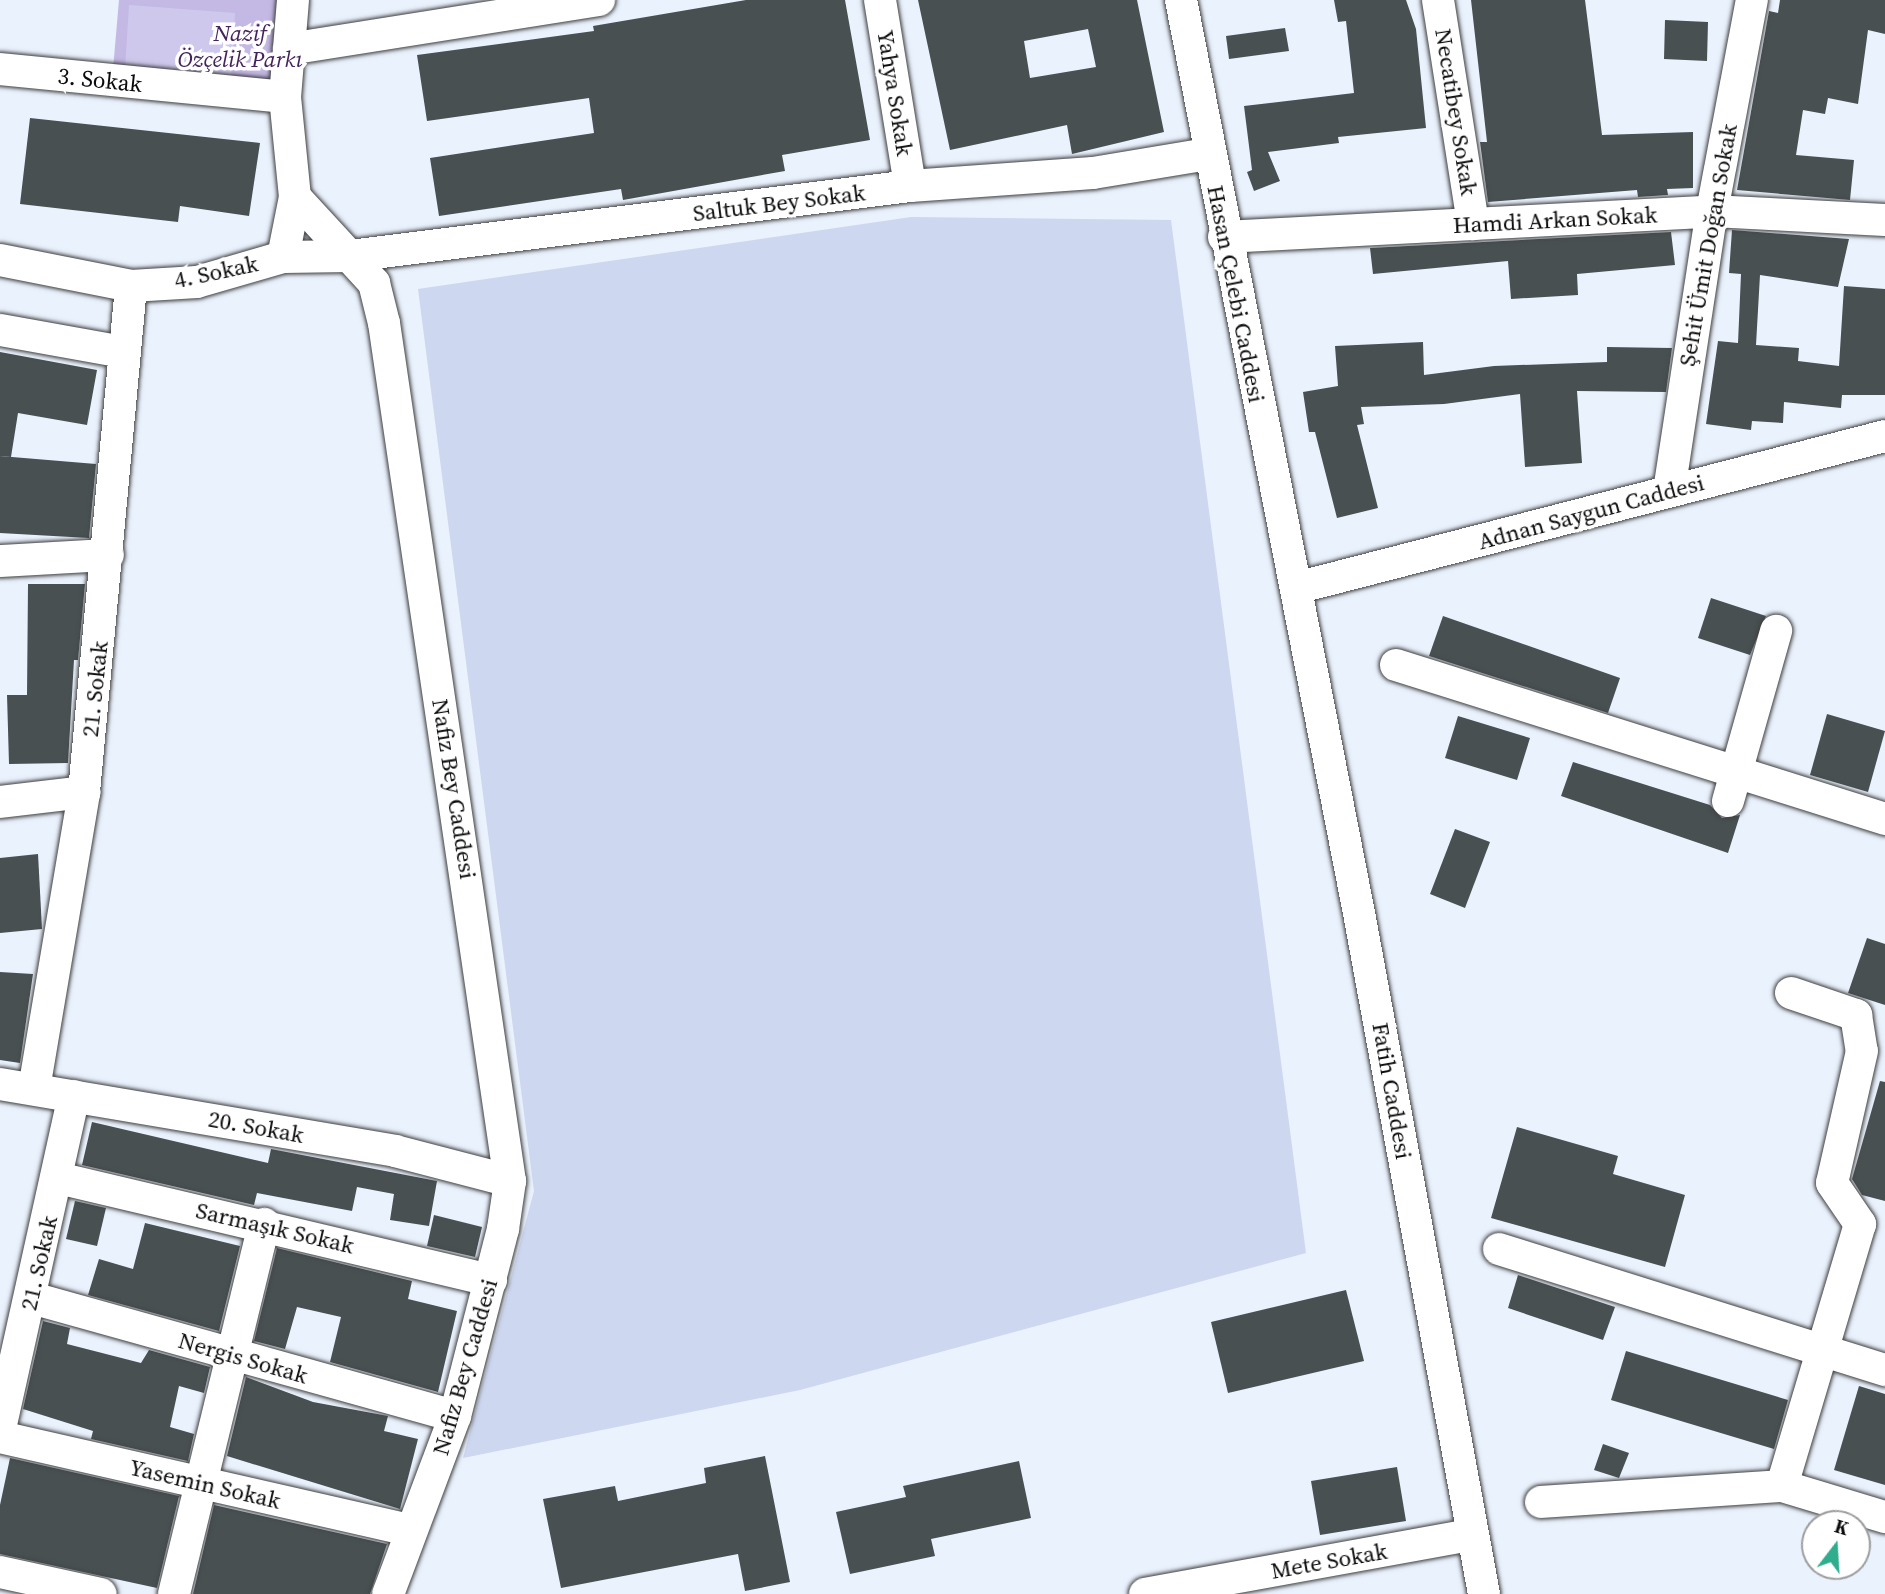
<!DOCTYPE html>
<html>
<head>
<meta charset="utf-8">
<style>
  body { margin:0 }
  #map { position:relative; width:1885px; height:1594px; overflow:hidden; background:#eaf2fd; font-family:"Source Serif 4",serif }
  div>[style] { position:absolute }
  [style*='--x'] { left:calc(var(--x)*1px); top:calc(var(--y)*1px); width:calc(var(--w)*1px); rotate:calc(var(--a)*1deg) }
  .farmland>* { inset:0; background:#cdd7f0 }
  .green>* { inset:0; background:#c4b8e4 }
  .pitch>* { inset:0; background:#cec9ec }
  .building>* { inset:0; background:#485052 }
  .roads { filter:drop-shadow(0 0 2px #3e3e3e) drop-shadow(0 0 2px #3e3e3e) }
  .minor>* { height:32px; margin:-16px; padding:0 16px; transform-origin:16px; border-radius:16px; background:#fff }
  span { translate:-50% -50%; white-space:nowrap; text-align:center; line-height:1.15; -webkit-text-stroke:7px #fff; paint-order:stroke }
  .park-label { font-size:23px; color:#44225b; font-style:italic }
  .street-label { font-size:23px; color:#0b0b0b }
  .north { position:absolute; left:1801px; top:1510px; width:70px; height:70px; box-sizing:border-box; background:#fff; border:2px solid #9d9d9d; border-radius:50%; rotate:17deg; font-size:19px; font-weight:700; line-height:28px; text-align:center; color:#0b0b0b }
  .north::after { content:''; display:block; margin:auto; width:24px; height:32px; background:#30ad8d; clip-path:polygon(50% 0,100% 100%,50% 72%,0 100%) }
</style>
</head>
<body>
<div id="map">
  <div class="farmland">
    <div style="clip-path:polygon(911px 217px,1171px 220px,1306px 1253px,800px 1390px,463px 1458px,534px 1191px,418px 289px)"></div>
  </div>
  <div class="green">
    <div style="clip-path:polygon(119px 0,293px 0,285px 97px,112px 81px)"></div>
  </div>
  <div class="pitch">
    <div style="clip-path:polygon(129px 5px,235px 13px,231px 78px,125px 70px)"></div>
  </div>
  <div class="building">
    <div style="clip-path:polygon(746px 0,845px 0,870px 140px,782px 155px,785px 171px,623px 200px,621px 189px,439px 216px,430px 158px,594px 133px,589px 98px,427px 121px,417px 55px,594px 31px,593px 26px)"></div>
    <div style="clip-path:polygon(evenodd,918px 0,1137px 0,1164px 132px,1072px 154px,1067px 125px,950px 150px,918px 0,1088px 29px,1096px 67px,1030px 78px,1024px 41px,1088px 29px)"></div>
    <div style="clip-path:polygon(1334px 0,1406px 0,1416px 29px,1426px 128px,1338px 137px,1339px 143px,1268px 152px,1280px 181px,1254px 191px,1247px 172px,1252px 170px,1244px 106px,1354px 93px,1346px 21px,1338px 22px)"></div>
    <div style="clip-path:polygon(1471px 0,1585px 0,1602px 135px,1693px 132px,1693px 188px,1667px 189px,1668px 195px,1638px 197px,1637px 190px,1488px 202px,1480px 142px,1487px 142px)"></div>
    <div style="clip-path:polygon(1780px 0,1885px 0,1885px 34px,1868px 30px,1858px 104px,1828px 98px,1825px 114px,1803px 110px,1796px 155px,1854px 160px,1850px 200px,1737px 190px,1769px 11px,1778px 13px)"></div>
    <div style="clip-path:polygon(1665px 20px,1708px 22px,1707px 61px,1664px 59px)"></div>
    <div style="clip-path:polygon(1285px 28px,1289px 51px,1229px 59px,1226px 36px)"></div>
    <div style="clip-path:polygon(30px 118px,260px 143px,249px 216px,180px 206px,178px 222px,20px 204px)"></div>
    <div style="clip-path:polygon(1732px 230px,1849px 239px,1838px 287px,1760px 275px,1756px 345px,1799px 348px,1798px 361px,1839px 366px,1844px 286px,1885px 289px,1885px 395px,1842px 395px,1841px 408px,1784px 402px,1783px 423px,1752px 421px,1751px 430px,1706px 424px,1718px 341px,1738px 343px,1741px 274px,1729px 273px)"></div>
    <div style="clip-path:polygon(1671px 232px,1675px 265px,1577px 274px,1578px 295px,1511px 299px,1508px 261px,1373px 274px,1370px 248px)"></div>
    <div style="clip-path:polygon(1423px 342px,1424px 375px,1494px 366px,1607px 362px,1607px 347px,1672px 348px,1666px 392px,1577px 391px,1582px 463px,1525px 467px,1520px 394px,1444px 404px,1361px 407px,1364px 424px,1357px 425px,1378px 508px,1337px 518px,1315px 432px,1309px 432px,1303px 392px,1338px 386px,1335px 346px)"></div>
    <div style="clip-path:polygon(0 352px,97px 370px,87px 425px,18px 413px,11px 457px,0 456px)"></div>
    <div style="clip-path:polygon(0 456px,96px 464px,89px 538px,0 533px)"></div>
    <div style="clip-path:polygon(28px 584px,85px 584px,78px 660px,74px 660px,68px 763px,9px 764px,7px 695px,27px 695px)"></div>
    <div style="clip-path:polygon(1711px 598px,1766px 616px,1750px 655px,1698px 638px)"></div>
    <div style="clip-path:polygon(1443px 616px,1620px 678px,1608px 713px,1429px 656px)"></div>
    <div style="clip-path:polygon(1827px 714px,1885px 731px,1868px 792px,1810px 775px)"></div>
    <div style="clip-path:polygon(1458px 716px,1530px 738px,1517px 780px,1445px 758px)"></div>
    <div style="clip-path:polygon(1573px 762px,1710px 805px,1722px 818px,1740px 815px,1728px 853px,1561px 796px)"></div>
    <div style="clip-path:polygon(1455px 829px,1490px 842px,1465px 908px,1430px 894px)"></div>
    <div style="clip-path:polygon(38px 854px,42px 929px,0 933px,0 858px)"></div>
    <div style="clip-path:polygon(1867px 938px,1885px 944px,1885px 1005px,1848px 993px)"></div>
    <div style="clip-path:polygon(0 972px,33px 974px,20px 1063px,0 1060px)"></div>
    <div style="clip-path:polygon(1880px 1081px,1885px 1082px,1885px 1201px,1862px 1195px,1852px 1179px)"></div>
    <div style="clip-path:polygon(92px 1122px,268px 1163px,271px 1149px,437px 1181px,429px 1226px,390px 1220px,394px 1194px,357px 1187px,352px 1211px,257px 1193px,254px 1205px,82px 1165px)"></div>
    <div style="clip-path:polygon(1517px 1127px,1618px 1156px,1613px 1174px,1685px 1195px,1665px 1267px,1491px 1218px)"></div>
    <div style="clip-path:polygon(75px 1201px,106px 1208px,97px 1246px,66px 1239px)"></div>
    <div style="clip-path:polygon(434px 1215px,482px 1227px,475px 1257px,427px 1246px)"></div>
    <div style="clip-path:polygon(145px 1223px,240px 1246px,219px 1331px,88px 1295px,99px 1259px,133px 1269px)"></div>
    <div style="clip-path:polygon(277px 1248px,412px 1281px,408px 1299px,457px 1311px,438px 1392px,330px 1362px,341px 1317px,297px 1307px,285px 1349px,254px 1341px)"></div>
    <div style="clip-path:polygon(1518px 1275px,1615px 1307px,1603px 1340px,1508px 1308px)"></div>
    <div style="clip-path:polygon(1346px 1290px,1364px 1361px,1228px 1393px,1211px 1322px)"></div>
    <div style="clip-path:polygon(43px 1321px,70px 1328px,67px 1344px,141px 1363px,149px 1350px,210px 1367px,204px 1393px,179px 1386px,170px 1427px,194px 1434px,188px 1461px,91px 1439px,93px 1431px,23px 1409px)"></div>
    <div style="clip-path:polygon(1626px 1351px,1788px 1400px,1774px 1449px,1611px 1400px)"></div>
    <div style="clip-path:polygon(246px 1377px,313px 1402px,388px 1416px,384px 1431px,418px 1439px,400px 1509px,227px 1456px)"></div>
    <div style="clip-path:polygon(1859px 1386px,1885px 1394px,1885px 1485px,1834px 1470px)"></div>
    <div style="clip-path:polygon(1603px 1444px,1629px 1453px,1619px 1478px,1594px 1470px)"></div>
    <div style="clip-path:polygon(765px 1456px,790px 1582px,745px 1591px,738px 1554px,561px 1588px,543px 1499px,615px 1486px,618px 1501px,706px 1483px,704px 1468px)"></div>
    <div style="clip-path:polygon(10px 1458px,179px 1496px,157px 1588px,0 1554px,0 1505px)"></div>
    <div style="clip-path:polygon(1019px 1461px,1031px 1518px,931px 1539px,935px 1556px,850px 1574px,836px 1512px,906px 1497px,903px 1486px)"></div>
    <div style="clip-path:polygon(1397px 1467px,1406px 1521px,1320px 1535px,1311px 1481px)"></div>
    <div style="clip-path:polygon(214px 1505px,387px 1544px,370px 1594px,193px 1594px)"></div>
  </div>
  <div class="roads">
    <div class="minor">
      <div style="--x:293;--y:0;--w:97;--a:94.7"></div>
      <div style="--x:285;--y:97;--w:100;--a:84.3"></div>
      <div style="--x:295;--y:197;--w:117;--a:47.4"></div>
      <div style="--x:374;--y:283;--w:41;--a:76"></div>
      <div style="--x:384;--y:323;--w:867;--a:81.65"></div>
      <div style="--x:510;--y:1181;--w:49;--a:98.3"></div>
      <div style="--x:503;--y:1229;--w:193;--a:104.4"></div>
      <div style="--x:455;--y:1416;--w:190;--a:110.6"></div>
      <div style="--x:880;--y:0;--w:188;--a:80.8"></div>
      <div style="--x:1181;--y:0;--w:930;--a:78.97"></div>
      <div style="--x:1359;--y:913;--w:692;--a:79.6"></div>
      <div style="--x:1438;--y:0;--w:227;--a:81.1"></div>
      <div style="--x:289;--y:49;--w:314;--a:-9"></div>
      <div style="--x:0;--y:69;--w:286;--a:5.6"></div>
      <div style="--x:1224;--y:237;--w:489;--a:-3"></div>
      <div style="--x:1712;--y:211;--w:173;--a:3"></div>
      <div style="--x:283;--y:257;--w:61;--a:-78.7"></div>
      <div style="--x:0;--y:260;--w:134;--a:11.2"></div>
      <div style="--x:131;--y:286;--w:66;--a:-3.5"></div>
      <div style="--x:197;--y:282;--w:90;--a:-16.2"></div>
      <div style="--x:283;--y:257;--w:67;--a:-0.9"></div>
      <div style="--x:350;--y:256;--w:564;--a:-7.13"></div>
      <div style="--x:910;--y:186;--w:183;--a:-4.1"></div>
      <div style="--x:1093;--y:173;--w:117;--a:-9.4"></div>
      <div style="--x:0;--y:330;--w:126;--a:10.1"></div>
      <div style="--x:1669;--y:491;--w:283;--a:-81.3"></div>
      <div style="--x:1712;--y:211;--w:215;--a:-79.3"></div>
      <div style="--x:0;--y:561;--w:108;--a:-3.2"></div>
      <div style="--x:1296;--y:588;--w:608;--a:-14.47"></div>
      <div style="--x:1396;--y:665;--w:513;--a:17.48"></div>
      <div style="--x:1728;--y:801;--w:177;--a:-74.2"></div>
      <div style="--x:0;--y:802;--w:85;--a:-6.8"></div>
      <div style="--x:1791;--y:993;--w:69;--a:18.7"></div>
      <div style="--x:1856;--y:1015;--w:36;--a:81"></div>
      <div style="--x:1862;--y:1051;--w:135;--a:102.8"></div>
      <div style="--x:1832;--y:1183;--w:50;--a:55.7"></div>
      <div style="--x:1860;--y:1224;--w:273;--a:106.6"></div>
      <div style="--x:1782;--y:1486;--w:108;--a:16.8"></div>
      <div style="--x:0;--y:1084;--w:401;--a:9.6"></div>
      <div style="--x:395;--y:1151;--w:119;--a:14.6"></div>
      <div style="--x:34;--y:1089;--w:301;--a:-80.4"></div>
      <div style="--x:84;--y:792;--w:508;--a:-84.69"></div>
      <div style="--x:58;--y:1178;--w:445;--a:13.3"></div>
      <div style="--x:1499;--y:1249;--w:405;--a:17.4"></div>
      <div style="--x:32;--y:1298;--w:439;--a:15.6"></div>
      <div style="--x:0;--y:1429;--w:341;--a:-77.5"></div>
      <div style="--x:0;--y:1437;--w:421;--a:12.8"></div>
      <div style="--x:1541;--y:1502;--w:242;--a:-3.8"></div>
      <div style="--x:0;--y:1572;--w:103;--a:12.3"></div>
      <div style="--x:174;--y:1594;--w:381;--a:-76.3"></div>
      <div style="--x:1145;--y:1594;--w:331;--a:-10.3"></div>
    </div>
  </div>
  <div class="park-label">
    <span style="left:240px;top:46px">Nazif<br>Özçelik Parkı</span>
  </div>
  <div class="street-label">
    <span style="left:100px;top:80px;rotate:6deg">3. Sokak</span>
    <span style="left:895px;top:93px;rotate:81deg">Yahya Sokak</span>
    <span style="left:1456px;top:112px;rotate:81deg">Necatibey Sokak</span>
    <span style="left:779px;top:203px;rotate:-7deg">Saltuk Bey Sokak</span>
    <span style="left:1555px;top:220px;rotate:-3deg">Hamdi Arkan Sokak</span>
    <span style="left:1708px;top:245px;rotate:-80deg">Şehit Ümit Doğan Sokak</span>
    <span style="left:216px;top:272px;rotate:-12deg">4. Sokak</span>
    <span style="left:1236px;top:294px;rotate:79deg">Hasan Çelebi Caddesi</span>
    <span style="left:1591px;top:512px;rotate:-15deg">Adnan Saygun Caddesi</span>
    <span style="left:95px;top:689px;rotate:-84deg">21. Sokak</span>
    <span style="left:454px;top:789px;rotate:81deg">Nafiz Bey Caddesi</span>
    <span style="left:1392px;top:1091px;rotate:80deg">Fatih Caddesi</span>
    <span style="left:256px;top:1127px;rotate:10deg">20. Sokak</span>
    <span style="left:275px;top:1228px;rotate:13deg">Sarmaşık Sokak</span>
    <span style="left:39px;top:1263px;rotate:-77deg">21. Sokak</span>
    <span style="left:243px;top:1358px;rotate:16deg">Nergis Sokak</span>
    <span style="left:465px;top:1367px;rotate:-74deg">Nafiz Bey Caddesi</span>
    <span style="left:205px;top:1484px;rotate:13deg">Yasemin Sokak</span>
    <span style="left:1329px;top:1561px;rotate:-10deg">Mete Sokak</span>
  </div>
  <div class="north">K</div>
</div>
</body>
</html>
